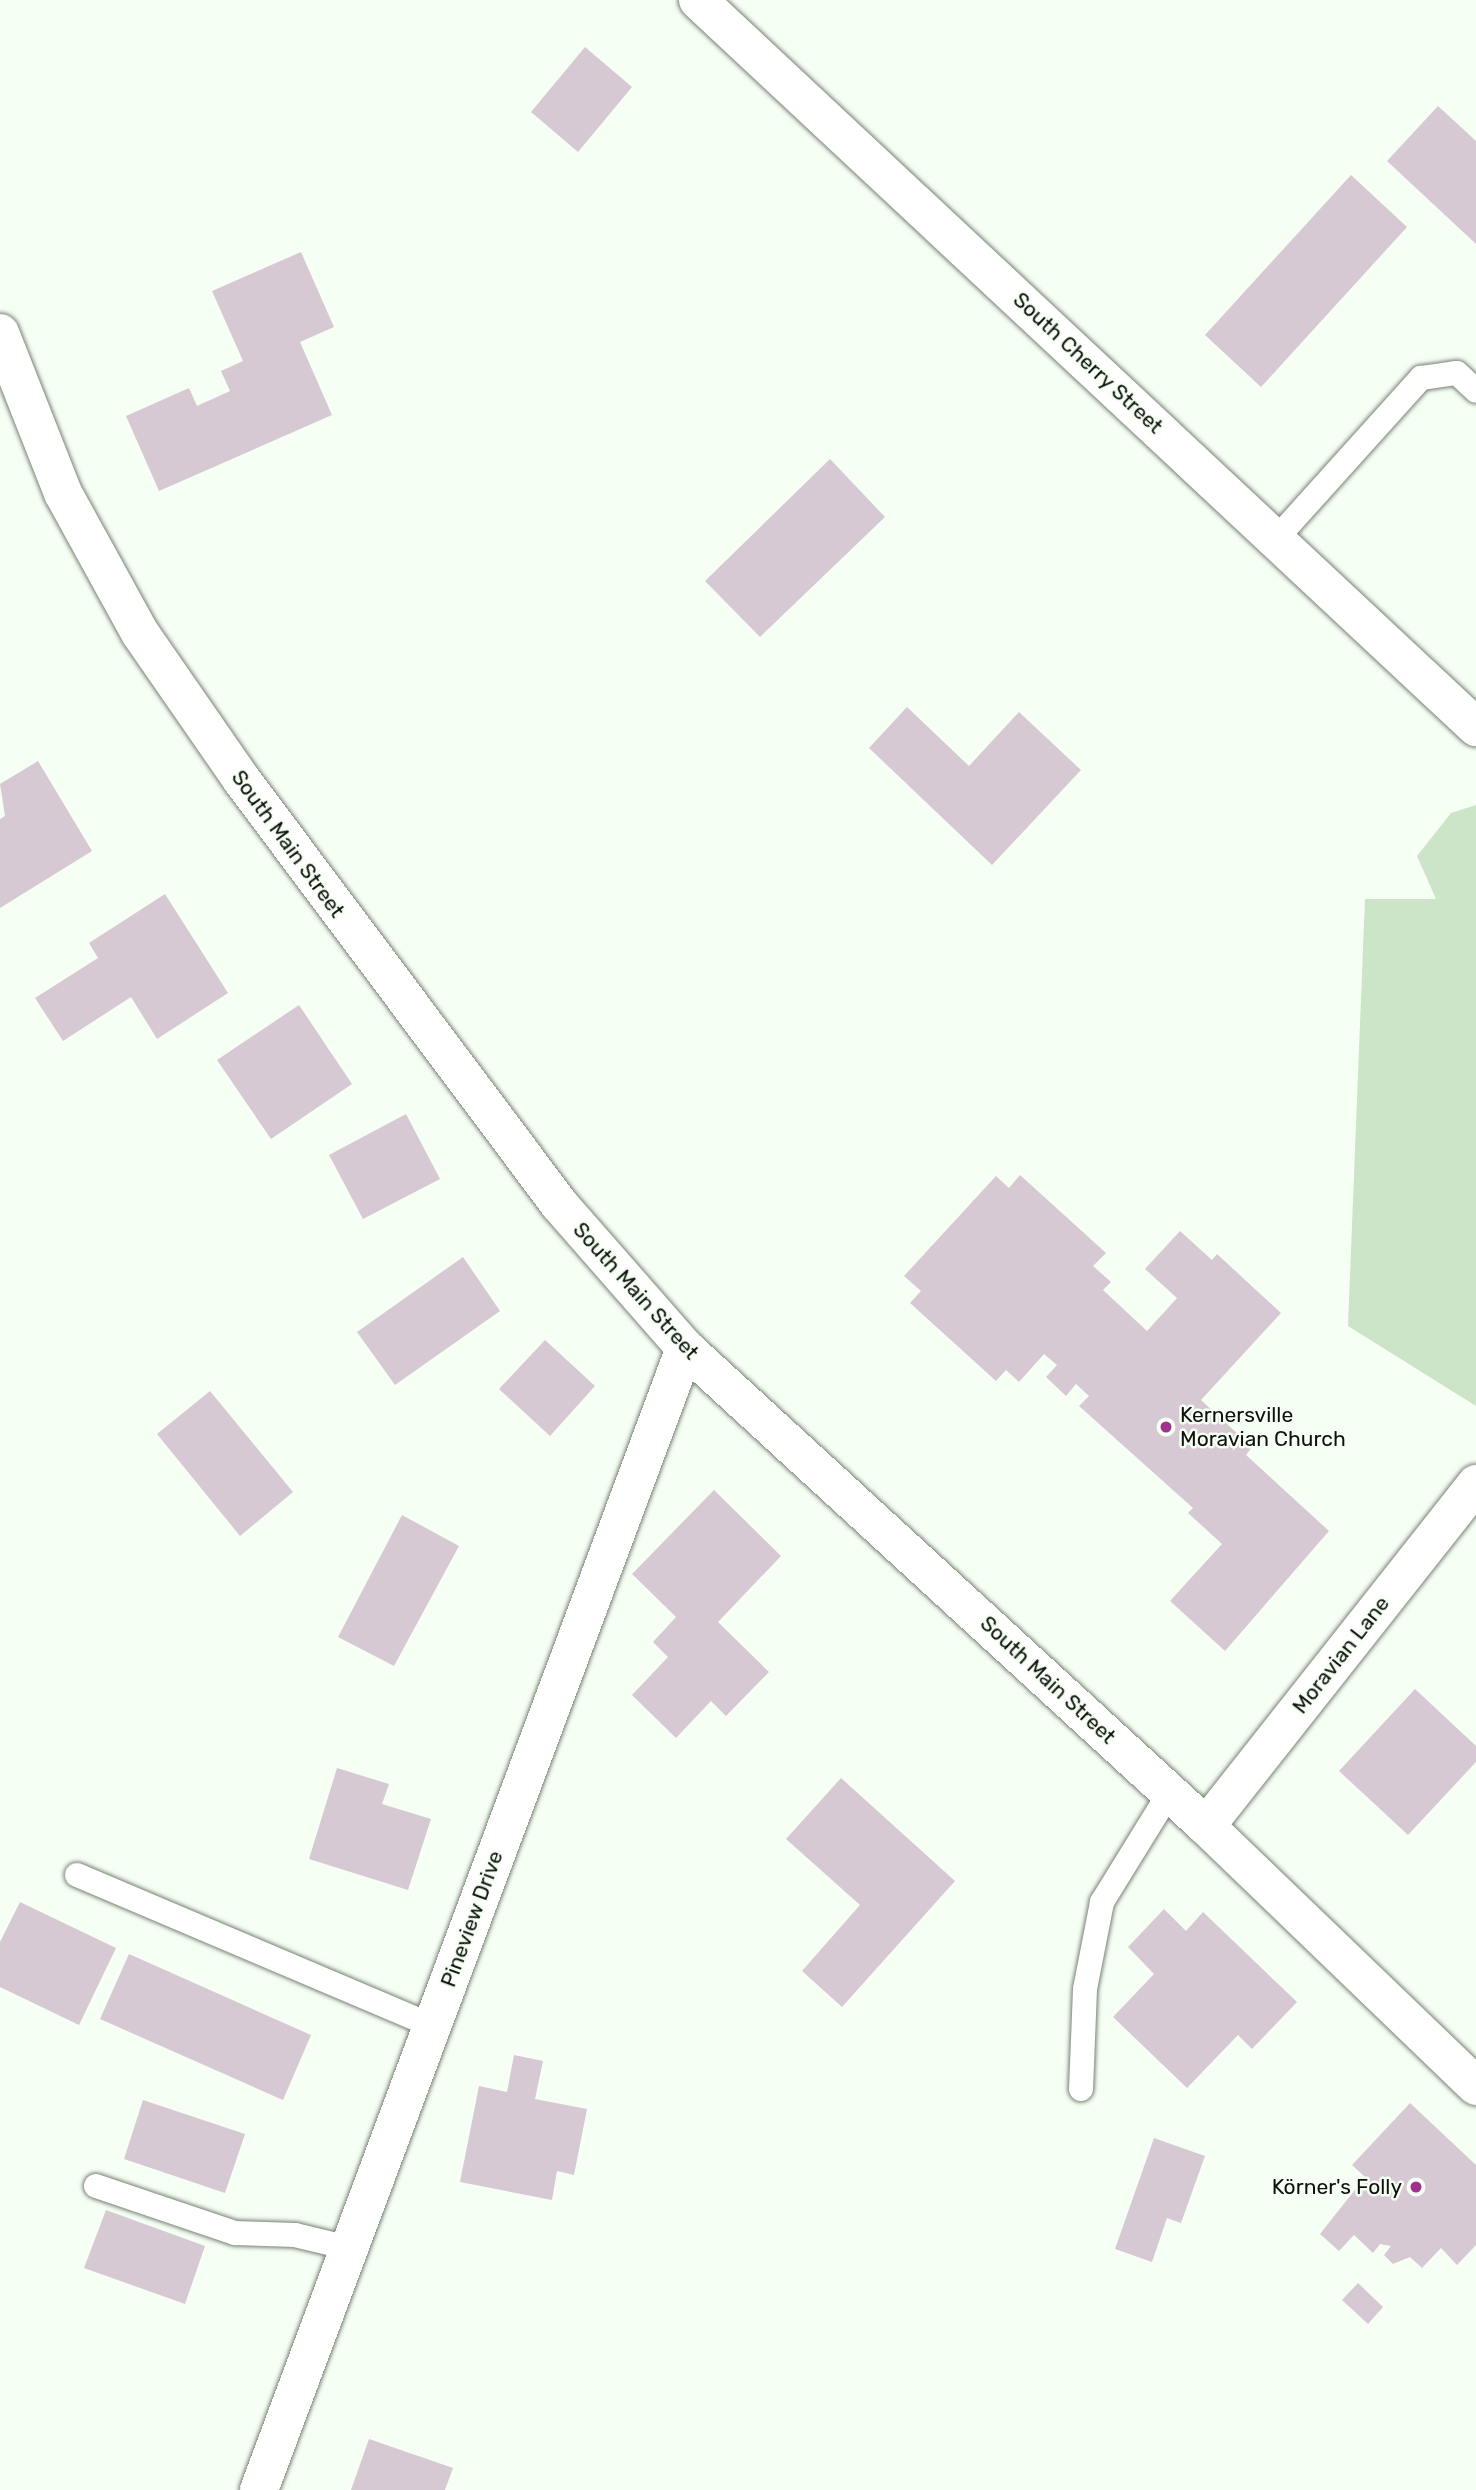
<!DOCTYPE html>
<html>
<head>
<meta charset="utf-8">
<style>
  body { margin:0 }
  #map { position:relative; width:1476px; height:2490px; overflow:hidden; background:#f6fff4; font-family:Rubik,sans-serif }
  div>[style] { position:absolute }
  [style*='--x'] { left:calc(var(--x)*1px); top:calc(var(--y)*1px); width:calc(var(--w)*1px); rotate:calc(var(--a)*1deg) }
  .green>* { inset:0; background:#cce4c7 }
  .building>* { inset:0; background:#d7c9d3 }
  .roads { filter:drop-shadow(0 0 2px #788276) drop-shadow(0 0 2px #788276) }
  .service>* { height:24px; margin:-12px; padding:0 12px; transform-origin:12px; border-radius:12px; background:#fff }
  .minor>* { height:38px; margin:-19px; padding:0 19px; transform-origin:19px; border-radius:19px; background:#fff }
  .secondary>* { height:38px; margin:-19px; padding:0 19px; transform-origin:19px; border-radius:19px; background:#fff }
  .primary>* { height:38px; margin:-19px; padding:0 19px; transform-origin:19px; border-radius:19px; background:#fff }
  .dots>* { width:19px; height:19px; translate:-50% -50%; box-sizing:border-box; border:4px solid #f6fff4; border-radius:50% }
  span { translate:-50% -50%; white-space:nowrap; text-align:center; line-height:1.15; -webkit-text-stroke:5px #f6fff4; paint-order:stroke }
  .street-label { font-size:21px; color:#0d110c }
  .poi-label { font-size:21px; color:#0d110c }
  .left { translate:0 -50%; text-align:left }
  .right { translate:-100% -50%; text-align:right }
</style>
</head>
<body>
<div id="map">
  <div class="green">
    <div style="clip-path:polygon(1476px 805px,1476px 1406px,1348px 1326px,1365px 899px,1436px 899px,1417px 856px,1451px 813px)"></div>
  </div>
  <div class="building">
    <div style="clip-path:polygon(585px 47px,632px 87px,578px 152px,531px 112px)"></div>
    <div style="clip-path:polygon(1438px 106px,1476px 141px,1476px 244px,1387px 161px)"></div>
    <div style="clip-path:polygon(1351px 175px,1407px 227px,1261px 387px,1205px 335px)"></div>
    <div style="clip-path:polygon(301px 252px,334px 327px,300px 342px,332px 415px,159px 491px,126px 416px,189px 388px,197px 406px,230px 391px,221px 371px,243px 361px,212px 291px)"></div>
    <div style="clip-path:polygon(830px 459px,885px 517px,760px 637px,705px 581px)"></div>
    <div style="clip-path:polygon(907px 707px,969px 766px,1019px 712px,1081px 770px,992px 865px,869px 748px)"></div>
    <div style="clip-path:polygon(38px 761px,92px 851px,0 908px,0 819px,5px 816px,0 784px)"></div>
    <div style="clip-path:polygon(165px 894px,228px 993px,157px 1039px,131px 997px,63px 1041px,35px 998px,98px 958px,89px 943px)"></div>
    <div style="clip-path:polygon(299px 1005px,352px 1084px,271px 1139px,217px 1060px)"></div>
    <div style="clip-path:polygon(406px 1114px,440px 1179px,363px 1219px,329px 1155px)"></div>
    <div style="clip-path:polygon(1020px 1175px,1106px 1253px,1093px 1266px,1111px 1282px,1103px 1290px,1147px 1331px,1177px 1298px,1145px 1269px,1180px 1231px,1212px 1260px,1217px 1254px,1281px 1313px,1201px 1400px,1252px 1447px,1246px 1455px,1329px 1531px,1225px 1651px,1170px 1601px,1222px 1544px,1188px 1513px,1193px 1508px,1079px 1406px,1089px 1396px,1076px 1384px,1066px 1396px,1046px 1377px,1057px 1365px,1044px 1354px,1019px 1382px,1006px 1370px,996px 1381px,910px 1303px,921px 1291px,904px 1276px,996px 1176px,1009px 1188px)"></div>
    <div style="clip-path:polygon(463px 1257px,500px 1311px,395px 1385px,357px 1332px)"></div>
    <div style="clip-path:polygon(545px 1340px,595px 1386px,550px 1436px,499px 1389px)"></div>
    <div style="clip-path:polygon(210px 1391px,293px 1492px,240px 1536px,157px 1434px)"></div>
    <div style="clip-path:polygon(714px 1490px,781px 1556px,718px 1622px,769px 1672px,726px 1716px,711px 1701px,676px 1738px,632px 1695px,668px 1657px,653px 1642px,676px 1617px,632px 1574px)"></div>
    <div style="clip-path:polygon(402px 1515px,459px 1546px,394px 1666px,338px 1637px)"></div>
    <div style="clip-path:polygon(1415px 1689px,1476px 1746px,1476px 1762px,1408px 1835px,1339px 1771px)"></div>
    <div style="clip-path:polygon(337px 1768px,389px 1784px,382px 1804px,431px 1819px,408px 1890px,309px 1859px)"></div>
    <div style="clip-path:polygon(841px 1778px,955px 1881px,842px 2007px,802px 1971px,860px 1905px,786px 1839px)"></div>
    <div style="clip-path:polygon(20px 1902px,116px 1948px,79px 2025px,0 1987px,0 1942px)"></div>
    <div style="clip-path:polygon(1164px 1909px,1186px 1931px,1203px 1912px,1297px 2002px,1252px 2049px,1238px 2035px,1187px 2088px,1113px 2017px,1154px 1974px,1128px 1947px)"></div>
    <div style="clip-path:polygon(129px 1954px,311px 2035px,283px 2100px,100px 2019px)"></div>
    <div style="clip-path:polygon(514px 2055px,543px 2061px,535px 2099px,587px 2109px,574px 2175px,557px 2171px,552px 2200px,460px 2182px,479px 2086px,507px 2092px)"></div>
    <div style="clip-path:polygon(143px 2100px,245px 2134px,225px 2193px,124px 2159px)"></div>
    <div style="clip-path:polygon(1410px 2103px,1476px 2165px,1476px 2245px,1457px 2265px,1441px 2248px,1422px 2268px,1410px 2257px,1393px 2264px,1384px 2255px,1391px 2246px,1380px 2244px,1373px 2253px,1354px 2235px,1339px 2251px,1320px 2234px,1365px 2177px,1352px 2165px)"></div>
    <div style="clip-path:polygon(1154px 2138px,1205px 2156px,1181px 2223px,1167px 2218px,1152px 2262px,1115px 2249px)"></div>
    <div style="clip-path:polygon(106px 2210px,205px 2246px,185px 2304px,84px 2268px)"></div>
    <div style="clip-path:polygon(1358px 2283px,1383px 2307px,1368px 2324px,1342px 2300px)"></div>
    <div style="clip-path:polygon(369px 2439px,453px 2468px,445px 2490px,351px 2490px)"></div>
  </div>
  <div class="roads">
    <div class="service">
      <div style="--x:1276;--y:539;--w:217;--a:-48"></div>
      <div style="--x:1421;--y:378;--w:36;--a:-8"></div>
      <div style="--x:1457;--y:373;--w:26;--a:43"></div>
      <div style="--x:77;--y:1875;--w:386;--a:23"></div>
      <div style="--x:1081;--y:2089;--w:100;--a:-87.7"></div>
      <div style="--x:1085;--y:1989;--w:89;--a:-78.9"></div>
      <div style="--x:1102;--y:1902;--w:129;--a:-58.3"></div>
      <div style="--x:96;--y:2186;--w:147;--a:18.7"></div>
      <div style="--x:235;--y:2233;--w:60;--a:1.9"></div>
      <div style="--x:295;--y:2235;--w:56;--a:13.5"></div>
    </div>
    <div class="minor">
      <div style="--x:1206;--y:1826;--w:436;--a:-51.7"></div>
      <div style="--x:259;--y:2490;--w:1219;--a:-69.54"></div>
    </div>
    <div class="secondary">
      <div style="--x:698;--y:0;--w:1065;--a:43.06"></div>
    </div>
    <div class="primary">
      <div style="--x:0;--y:333;--w:172;--a:68.5"></div>
      <div style="--x:63;--y:493;--w:160;--a:61.2"></div>
      <div style="--x:140;--y:633;--w:178;--a:55.3"></div>
      <div style="--x:241;--y:779;--w:531;--a:53.19"></div>
      <div style="--x:559;--y:1204;--w:191;--a:48.8"></div>
      <div style="--x:685;--y:1348;--w:707;--a:42.54"></div>
      <div style="--x:1206;--y:1826;--w:375;--a:43.9"></div>
    </div>
  </div>
  <div class="dots">
    <div style="left:1166px;top:1427px;background:#a2318e"></div>
    <div style="left:1416px;top:2187px;background:#a2318e"></div>
  </div>
  <div class="street-label">
    <span style="left:1088px;top:363px;rotate:43deg">South Cherry Street</span>
    <span style="left:288px;top:844px;rotate:54deg">South Main Street</span>
    <span style="left:636px;top:1291px;rotate:48deg">South Main Street</span>
    <span style="left:1341px;top:1655px;rotate:-52deg">Moravian Lane</span>
    <span style="left:1048px;top:1680px;rotate:43deg">South Main Street</span>
    <span style="left:472px;top:1919px;rotate:-70deg">Pineview Drive</span>
  </div>
  <div class="poi-label">
    <span class="left" style="left:1180px;top:1427px">Kernersville<br>Moravian Church</span>
    <span class="right" style="left:1402px;top:2187px">Körner's Folly</span>
  </div>
</div>
</body>
</html>
